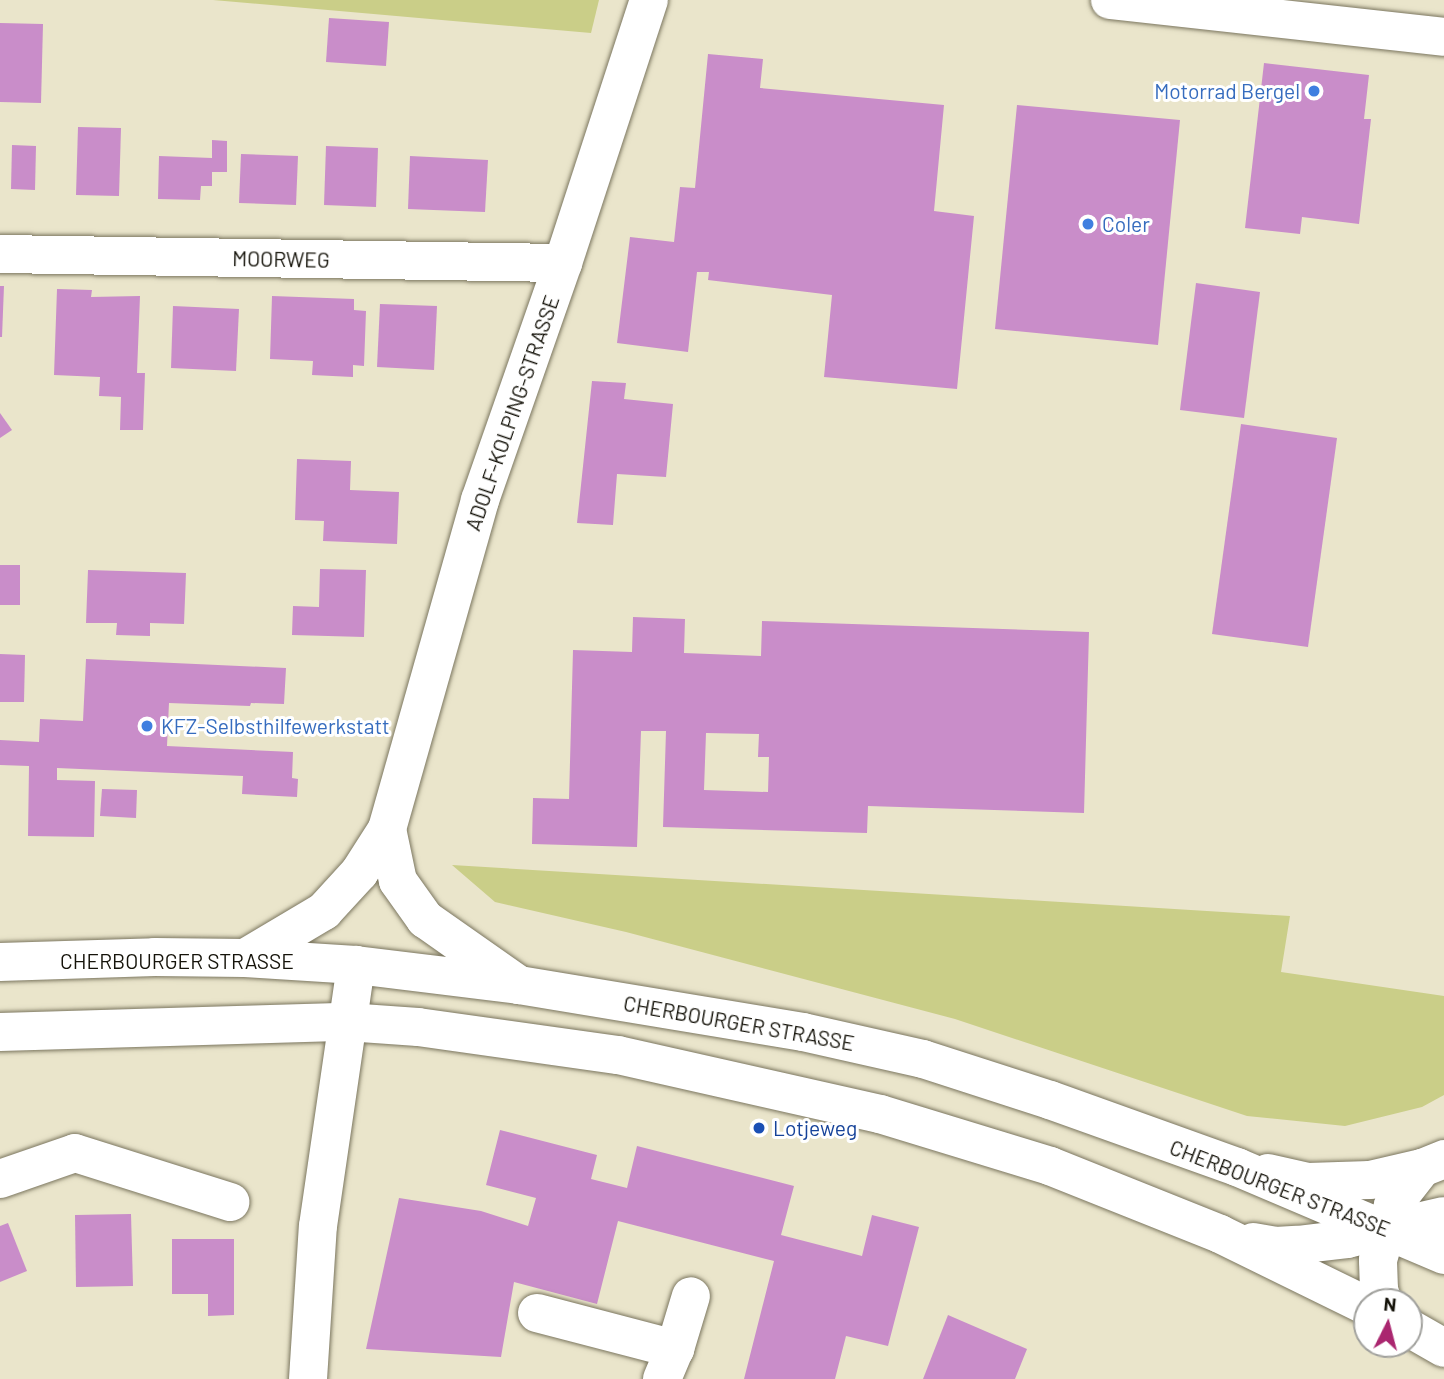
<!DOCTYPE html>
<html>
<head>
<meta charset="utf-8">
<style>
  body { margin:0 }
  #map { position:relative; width:1444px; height:1379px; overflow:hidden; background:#eae5cb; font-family:Barlow,sans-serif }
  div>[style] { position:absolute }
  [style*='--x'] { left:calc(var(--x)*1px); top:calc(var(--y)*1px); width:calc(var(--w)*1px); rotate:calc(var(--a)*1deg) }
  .green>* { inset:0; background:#cace88 }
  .building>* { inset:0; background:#c98dc9 }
  .roads { filter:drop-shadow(0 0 2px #7b765f) drop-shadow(0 0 2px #7b765f) }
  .minor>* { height:38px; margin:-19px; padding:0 19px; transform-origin:19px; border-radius:19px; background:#fff }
  .major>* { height:38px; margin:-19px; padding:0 19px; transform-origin:19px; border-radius:19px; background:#fff }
  .dots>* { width:19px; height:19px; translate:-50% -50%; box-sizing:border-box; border:4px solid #fff; border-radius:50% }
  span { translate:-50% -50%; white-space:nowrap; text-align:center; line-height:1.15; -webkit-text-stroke:6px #fff; paint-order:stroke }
  .shop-label { font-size:21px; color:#366cbe }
  .right { translate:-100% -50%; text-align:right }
  .left { translate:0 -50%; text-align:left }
  .street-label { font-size:21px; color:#15130a }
  .transit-label { font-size:21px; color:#164399 }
  .north { position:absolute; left:1353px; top:1288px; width:70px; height:70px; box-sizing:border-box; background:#fff; border:2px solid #a1a19d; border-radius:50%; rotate:6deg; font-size:19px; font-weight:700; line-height:28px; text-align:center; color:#15130a }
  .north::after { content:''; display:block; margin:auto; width:24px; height:32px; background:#aa266f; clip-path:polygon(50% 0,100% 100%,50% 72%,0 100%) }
</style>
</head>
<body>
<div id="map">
  <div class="green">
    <div style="clip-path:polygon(213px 0,599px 0,591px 33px)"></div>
    <div style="clip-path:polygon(452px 865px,1290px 916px,1281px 972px,1444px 996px,1444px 1095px,1422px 1107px,1345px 1126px,1247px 1116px,955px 1019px,626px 932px,495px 902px)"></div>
  </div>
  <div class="building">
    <div style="clip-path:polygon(329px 18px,389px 22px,386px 66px,326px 62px)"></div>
    <div style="clip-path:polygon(0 23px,43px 24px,41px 103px,0 102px)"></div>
    <div style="clip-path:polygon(708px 54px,763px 59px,760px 88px,944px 105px,934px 211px,974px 216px,957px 389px,824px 377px,832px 295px,708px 280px,709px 272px,697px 272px,688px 352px,617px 343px,630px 237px,674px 242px,680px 187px,695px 188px)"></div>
    <div style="clip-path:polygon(1264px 63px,1369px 75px,1364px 119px,1371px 119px,1359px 224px,1302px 217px,1300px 234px,1245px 228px)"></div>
    <div style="clip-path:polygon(1017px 105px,1180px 120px,1158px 345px,995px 329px)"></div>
    <div style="clip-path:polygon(78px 127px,121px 128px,119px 196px,76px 195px)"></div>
    <div style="clip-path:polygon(212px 140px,227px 141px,227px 172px,212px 172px,212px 186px,201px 186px,200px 200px,158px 199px,159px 156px,212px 158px)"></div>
    <div style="clip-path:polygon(12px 145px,36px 146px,35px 190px,11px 189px)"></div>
    <div style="clip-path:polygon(326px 146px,378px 148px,376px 207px,324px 205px)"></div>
    <div style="clip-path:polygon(241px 154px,298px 156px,296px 205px,239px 203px)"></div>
    <div style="clip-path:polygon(410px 156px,488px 160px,485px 212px,408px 209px)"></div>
    <div style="clip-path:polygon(1196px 283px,1260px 292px,1244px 418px,1180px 410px)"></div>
    <div style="clip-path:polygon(0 286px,4px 286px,2px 337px,0 337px)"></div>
    <div style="clip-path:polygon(57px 289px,92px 290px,91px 297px,140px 296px,137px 373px,145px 373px,143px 430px,120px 430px,121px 397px,99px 396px,100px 377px,54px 375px)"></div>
    <div style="clip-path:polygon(272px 296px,354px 299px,354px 310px,366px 311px,364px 366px,353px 365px,353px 377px,312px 375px,313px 361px,270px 359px)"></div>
    <div style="clip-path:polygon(380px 304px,437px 306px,434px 370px,377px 367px)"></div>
    <div style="clip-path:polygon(173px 306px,239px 309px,236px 371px,171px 368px)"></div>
    <div style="clip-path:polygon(592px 381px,626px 383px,624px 399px,673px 404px,666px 477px,617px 474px,613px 525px,577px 523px)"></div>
    <div style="clip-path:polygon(0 413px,12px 430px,0 438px)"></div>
    <div style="clip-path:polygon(1241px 424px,1337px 438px,1308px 647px,1212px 634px)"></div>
    <div style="clip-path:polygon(297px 459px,351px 461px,350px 490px,399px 492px,397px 544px,323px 541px,324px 521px,295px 520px)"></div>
    <div style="clip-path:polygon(0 565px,20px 565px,20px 605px,0 605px)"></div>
    <div style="clip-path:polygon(320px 569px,366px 570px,364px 637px,292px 635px,293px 606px,319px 607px)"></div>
    <div style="clip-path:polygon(88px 570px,186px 573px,184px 624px,150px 623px,150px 636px,116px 635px,117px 623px,86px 623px)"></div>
    <div style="clip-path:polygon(evenodd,633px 617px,685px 619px,684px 653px,761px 656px,762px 621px,1089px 632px,1084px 813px,868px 806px,867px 833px,663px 827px,666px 731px,641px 731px,637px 847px,532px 844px,533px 798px,569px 799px,573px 650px,632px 652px,633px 617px,706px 733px,759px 734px,758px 757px,769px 757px,768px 792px,704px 790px,706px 733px)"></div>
    <div style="clip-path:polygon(0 654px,25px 655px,24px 702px,0 702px)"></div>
    <div style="clip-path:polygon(86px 659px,286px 668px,284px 704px,251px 703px,250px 706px,169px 703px,167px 746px,293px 752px,292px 778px,298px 779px,297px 797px,242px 794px,243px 776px,57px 768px,57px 780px,95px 781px,94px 837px,28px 836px,29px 766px,0 765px,0 740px,39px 742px,40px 719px,83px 721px)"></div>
    <div style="clip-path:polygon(102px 789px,137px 790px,136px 818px,100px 816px)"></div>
    <div style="clip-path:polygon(500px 1130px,597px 1155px,591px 1179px,627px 1188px,637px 1146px,794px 1186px,781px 1235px,862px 1256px,872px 1215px,919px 1227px,888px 1346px,846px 1336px,835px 1379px,744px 1379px,774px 1261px,618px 1221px,597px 1304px,514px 1282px,501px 1357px,366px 1349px,399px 1198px,481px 1211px,528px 1226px,536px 1198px,486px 1185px)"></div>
    <div style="clip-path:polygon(131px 1214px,133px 1286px,76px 1287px,75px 1215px)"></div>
    <div style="clip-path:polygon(8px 1223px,27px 1271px,0 1282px,0 1226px)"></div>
    <div style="clip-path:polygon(172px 1239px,234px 1239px,234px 1315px,208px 1316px,208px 1294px,172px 1294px)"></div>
    <div style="clip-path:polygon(948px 1315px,1027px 1349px,1015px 1379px,923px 1379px)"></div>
  </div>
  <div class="roads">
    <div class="minor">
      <div style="--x:1110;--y:0;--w:336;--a:6.3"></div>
      <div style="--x:0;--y:254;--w:563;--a:0.92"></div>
      <div style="--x:387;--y:829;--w:53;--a:78.1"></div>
      <div style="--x:398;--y:881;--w:47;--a:54.6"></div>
      <div style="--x:425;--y:919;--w:115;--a:35.1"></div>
      <div style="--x:245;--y:958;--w:92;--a:-30.7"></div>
      <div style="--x:324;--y:911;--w:52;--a:-47.4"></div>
      <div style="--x:359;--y:873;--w:52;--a:-57.5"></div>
      <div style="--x:387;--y:829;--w:342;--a:-74.2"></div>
      <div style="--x:480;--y:500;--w:251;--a:-70.7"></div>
      <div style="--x:563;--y:263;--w:277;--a:-71.9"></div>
      <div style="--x:1422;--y:1168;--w:47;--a:128.1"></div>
      <div style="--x:1393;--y:1205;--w:25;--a:104"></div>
      <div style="--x:1387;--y:1229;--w:58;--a:-12.8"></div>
      <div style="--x:1268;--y:1173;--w:41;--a:12.7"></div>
      <div style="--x:1308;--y:1182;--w:62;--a:-1.8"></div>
      <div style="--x:1370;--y:1180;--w:53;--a:-13"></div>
      <div style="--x:1422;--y:1168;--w:24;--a:-22"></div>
      <div style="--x:0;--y:1179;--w:79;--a:-19.1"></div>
      <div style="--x:75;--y:1153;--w:163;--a:17.5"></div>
      <div style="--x:537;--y:1313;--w:143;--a:14.6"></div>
      <div style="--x:308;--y:1379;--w:153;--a:-86.3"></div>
      <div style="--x:318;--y:1226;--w:264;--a:-81.7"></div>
      <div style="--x:662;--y:1379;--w:33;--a:-67"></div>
      <div style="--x:675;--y:1349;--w:55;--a:-73.2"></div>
    </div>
    <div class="major">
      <div style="--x:0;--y:962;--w:155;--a:-1.8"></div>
      <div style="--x:155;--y:957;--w:90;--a:0.6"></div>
      <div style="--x:245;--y:958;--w:111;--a:3.6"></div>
      <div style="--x:356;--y:965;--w:164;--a:7"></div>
      <div style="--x:519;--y:985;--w:288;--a:9.4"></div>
      <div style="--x:803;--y:1032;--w:123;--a:12.7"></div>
      <div style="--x:923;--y:1059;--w:133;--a:17.9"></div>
      <div style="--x:1050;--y:1100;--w:199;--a:19.7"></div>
      <div style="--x:1237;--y:1167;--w:225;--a:23"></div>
      <div style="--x:0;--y:1032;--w:347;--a:-1.7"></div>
      <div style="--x:347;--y:1022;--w:71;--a:4"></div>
      <div style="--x:418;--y:1027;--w:202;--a:8"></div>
      <div style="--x:618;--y:1055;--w:269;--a:12.7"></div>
      <div style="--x:880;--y:1114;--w:178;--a:17"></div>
      <div style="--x:1050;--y:1166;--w:183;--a:21.8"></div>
      <div style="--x:1220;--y:1234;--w:164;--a:26.1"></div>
      <div style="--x:1253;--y:1242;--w:22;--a:10"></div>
      <div style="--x:1275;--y:1246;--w:22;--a:-3"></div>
      <div style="--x:1297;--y:1245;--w:50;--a:-6.8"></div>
      <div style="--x:1347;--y:1239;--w:41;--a:-14"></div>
      <div style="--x:1383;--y:1302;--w:13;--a:-108"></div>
      <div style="--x:1379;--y:1290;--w:30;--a:-92"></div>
      <div style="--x:1378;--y:1260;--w:32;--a:-74"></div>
      <div style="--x:1409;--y:1328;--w:40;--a:29.7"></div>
    </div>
  </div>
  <div class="dots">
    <div style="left:1314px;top:91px;background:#3f7fe0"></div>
    <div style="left:1088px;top:224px;background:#3f7fe0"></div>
    <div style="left:147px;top:726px;background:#3f7fe0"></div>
    <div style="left:759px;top:1128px;background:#1a4fb4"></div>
  </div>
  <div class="shop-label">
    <span class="right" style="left:1300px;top:91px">Motorrad Bergel</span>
    <span class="left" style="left:1102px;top:224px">Coler</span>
    <span class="left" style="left:161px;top:726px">KFZ-Selbsthilfewerkstatt</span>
  </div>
  <div class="street-label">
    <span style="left:281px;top:259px;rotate:1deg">MOORWEG</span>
    <span style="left:512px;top:413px;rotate:-71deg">ADOLF-KOLPING-STRASSE</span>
    <span style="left:177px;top:961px">CHERBOURGER STRASSE</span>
    <span style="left:739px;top:1023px;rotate:10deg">CHERBOURGER STRASSE</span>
    <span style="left:1280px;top:1188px;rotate:21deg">CHERBOURGER STRASSE</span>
  </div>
  <div class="transit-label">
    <span class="left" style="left:773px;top:1128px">Lotjeweg</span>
  </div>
  <div class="north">N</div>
</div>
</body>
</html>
